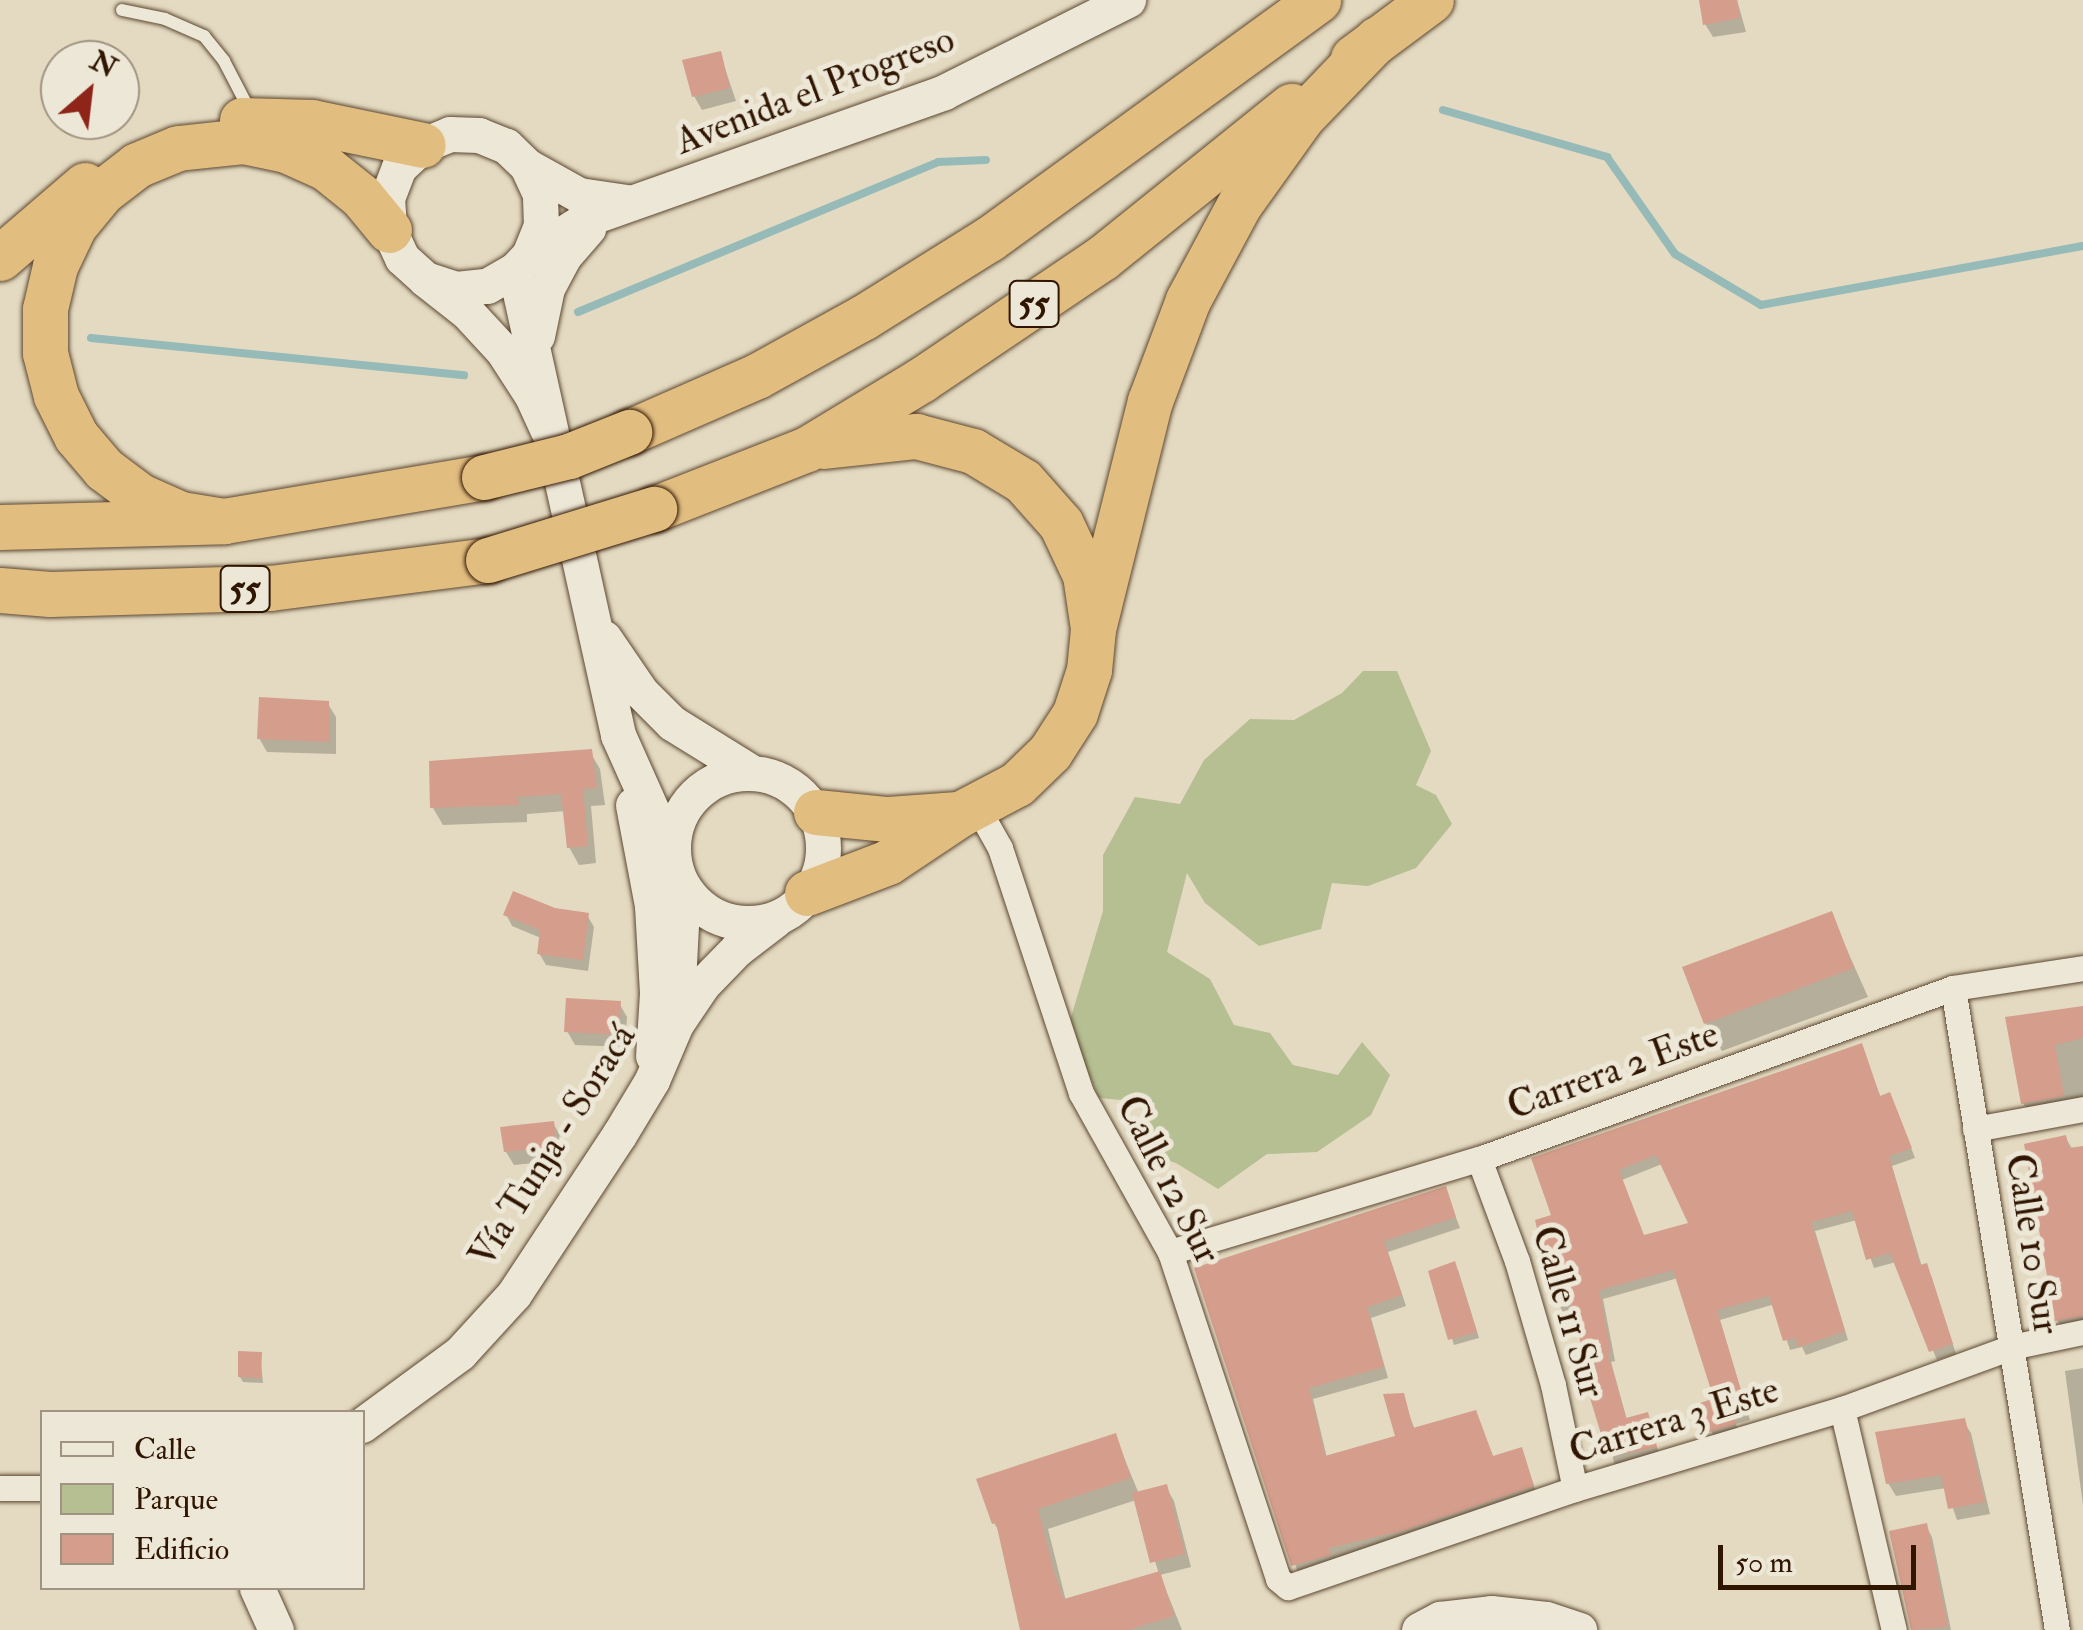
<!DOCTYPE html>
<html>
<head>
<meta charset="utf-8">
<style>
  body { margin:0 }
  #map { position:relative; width:2083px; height:1630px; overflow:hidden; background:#e3dac1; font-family:"IM FELL Double Pica",serif }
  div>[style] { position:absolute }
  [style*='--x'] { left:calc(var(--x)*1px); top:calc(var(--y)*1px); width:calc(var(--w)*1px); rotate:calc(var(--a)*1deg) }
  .green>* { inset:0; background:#b5bf92 }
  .shadow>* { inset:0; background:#0003 }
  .stream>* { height:8px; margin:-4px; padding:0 4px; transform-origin:4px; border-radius:4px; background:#96bab8 }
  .building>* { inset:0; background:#d59d8c }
  .roads { filter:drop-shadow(0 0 2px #5d4730) drop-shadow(0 0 2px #5d4730) }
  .lane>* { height:12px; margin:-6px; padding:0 6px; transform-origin:6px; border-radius:6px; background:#ede7d7 }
  .street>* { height:25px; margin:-12.5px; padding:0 12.5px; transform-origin:12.5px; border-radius:12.5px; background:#ede7d7 }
  .secondary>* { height:35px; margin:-17.5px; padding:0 17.5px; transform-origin:17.5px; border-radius:17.5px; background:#ede7d7 }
  .secondary>.ring { margin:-17.5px; padding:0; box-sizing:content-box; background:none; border:35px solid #ede7d7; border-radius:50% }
  .highway>* { height:45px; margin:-22.5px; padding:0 22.5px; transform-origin:22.5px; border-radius:22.5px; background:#e2bd80 }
  .bridges { filter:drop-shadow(0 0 2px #301600) drop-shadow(0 0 2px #301600) }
  .highway-bridge>* { height:45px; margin:-22.5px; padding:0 22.5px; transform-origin:22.5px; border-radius:22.5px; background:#e2bd80 }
  span { translate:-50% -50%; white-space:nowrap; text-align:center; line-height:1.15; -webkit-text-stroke:10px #ede7d7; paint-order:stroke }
  .shield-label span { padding:2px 8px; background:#ede7d7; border:2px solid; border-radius:8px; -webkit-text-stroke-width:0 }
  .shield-label { font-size:35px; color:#301600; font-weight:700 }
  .street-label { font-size:38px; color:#301600 }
  .legend { position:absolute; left:40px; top:1410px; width:325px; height:180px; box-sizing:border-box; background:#ede7d7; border:2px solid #a19381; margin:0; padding:12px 18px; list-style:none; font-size:30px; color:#301600 }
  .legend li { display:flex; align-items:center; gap:20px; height:50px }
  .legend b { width:50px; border:2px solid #a19381 }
  .north { position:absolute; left:40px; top:40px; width:100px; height:100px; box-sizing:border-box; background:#ede7d7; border:2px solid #a19381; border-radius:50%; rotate:28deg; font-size:28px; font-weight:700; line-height:40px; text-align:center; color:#301600 }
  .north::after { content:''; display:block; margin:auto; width:35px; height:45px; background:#8f2418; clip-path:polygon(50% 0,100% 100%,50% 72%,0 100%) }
  .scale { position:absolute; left:1718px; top:1545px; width:198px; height:45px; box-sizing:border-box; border:5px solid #301600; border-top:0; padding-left:12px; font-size:30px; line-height:35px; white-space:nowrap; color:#301600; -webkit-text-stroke:8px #ede7d7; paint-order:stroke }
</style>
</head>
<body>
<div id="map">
  <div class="green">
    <div style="clip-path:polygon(1363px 671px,1397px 671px,1431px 751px,1416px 785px,1436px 795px,1452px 824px,1416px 868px,1368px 886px,1332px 883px,1321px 929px,1259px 946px,1205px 903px,1187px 873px,1167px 952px,1210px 979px,1234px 1025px,1270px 1033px,1293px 1065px,1338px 1075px,1362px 1042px,1390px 1075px,1371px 1115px,1317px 1152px,1267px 1154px,1218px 1189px,1176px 1163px,1138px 1151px,1155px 1103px,1099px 1098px,1068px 1027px,1103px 911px,1103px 855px,1135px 797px,1180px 804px,1204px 760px,1250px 719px,1294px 720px,1342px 693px)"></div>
  </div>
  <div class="shadow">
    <div style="clip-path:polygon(1706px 0,1737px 0,1746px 32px,1713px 37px,1705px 24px)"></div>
    <div style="clip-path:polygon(720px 54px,736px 101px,702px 110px,694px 96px)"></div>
    <div style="clip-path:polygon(328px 704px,336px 717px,336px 754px,267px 752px,259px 738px)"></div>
    <div style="clip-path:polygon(590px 752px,600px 769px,605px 805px,591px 806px,596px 863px,579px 865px,569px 847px,566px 811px,527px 814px,527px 822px,443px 825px,433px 808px)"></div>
    <div style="clip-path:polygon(554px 911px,587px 915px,594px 927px,588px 971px,546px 965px,539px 953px,541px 938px,512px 926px,506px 914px)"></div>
    <div style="clip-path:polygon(1831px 914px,1868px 997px,1722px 1051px,1706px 1023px)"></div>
    <div style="clip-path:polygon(619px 1003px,627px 1017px,625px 1047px,575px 1045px,567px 1031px)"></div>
    <div style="clip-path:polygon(2083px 1009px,2083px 1108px,2032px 1118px,2023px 1103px,2007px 1019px)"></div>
    <div style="clip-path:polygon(evenodd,1861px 1046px,1881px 1098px,1894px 1104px,1915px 1158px,1892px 1166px,1922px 1267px,1931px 1275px,1956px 1354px,1937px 1360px,1896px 1262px,1874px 1268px,1857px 1220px,1815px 1231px,1848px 1340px,1806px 1355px,1802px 1347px,1790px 1350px,1775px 1304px,1720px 1320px,1750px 1420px,1736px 1424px,1739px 1433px,1716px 1440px,1711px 1431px,1714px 1390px,1678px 1278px,1603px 1299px,1615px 1361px,1611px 1362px,1627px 1420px,1647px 1415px,1660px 1457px,1615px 1466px,1575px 1309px,1563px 1312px,1558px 1303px,1554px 1217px,1534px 1159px,1861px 1046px,1662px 1164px,1691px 1224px,1644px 1237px,1622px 1180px,1662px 1164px)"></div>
    <div style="clip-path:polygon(553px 1123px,561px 1137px,564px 1160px,514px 1165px,506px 1152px)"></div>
    <div style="clip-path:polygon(2065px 1137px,2073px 1150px,2083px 1148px,2083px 1331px,2065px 1334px,2057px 1320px)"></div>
    <div style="clip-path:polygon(1445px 1189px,1460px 1228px,1388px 1252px,1406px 1306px,1371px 1318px,1388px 1378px,1313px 1399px,1327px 1458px,1398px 1438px,1402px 1396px,1415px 1430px,1475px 1413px,1494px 1458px,1521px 1450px,1538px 1497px,1299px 1576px,1197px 1269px)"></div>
    <div style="clip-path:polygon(1458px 1270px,1479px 1338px,1454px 1345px,1431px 1272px)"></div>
    <div style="clip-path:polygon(260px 1354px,263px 1383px,243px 1382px,240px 1377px)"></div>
    <div style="clip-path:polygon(2083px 1368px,2083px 1505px,2065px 1371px)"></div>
    <div style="clip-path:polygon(1963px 1421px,1971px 1433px,1990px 1514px,1957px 1520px,1946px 1488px,1896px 1496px,1888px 1483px)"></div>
    <div style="clip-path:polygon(evenodd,1115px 1436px,1139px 1494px,1166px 1487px,1174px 1501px,1191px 1567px,1160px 1575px,1182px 1630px,1022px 1630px,1002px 1536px,994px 1523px,1115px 1436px,1136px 1500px,1159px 1574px,1066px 1601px,1048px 1529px,1136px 1500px)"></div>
    <div style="clip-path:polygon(1926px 1526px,1932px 1537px,1951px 1630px,1913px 1630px,1892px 1533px)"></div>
  </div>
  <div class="stream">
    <div style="--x:1443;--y:110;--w:171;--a:16"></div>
    <div style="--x:1607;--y:157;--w:118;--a:55"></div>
    <div style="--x:1675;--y:254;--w:100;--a:30.7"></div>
    <div style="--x:1761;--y:305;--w:327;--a:-10.4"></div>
    <div style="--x:578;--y:312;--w:390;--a:-22.6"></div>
    <div style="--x:938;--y:162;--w:48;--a:-2.4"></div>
    <div style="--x:91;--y:338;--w:375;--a:5.7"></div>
  </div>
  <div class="building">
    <div style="clip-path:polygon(1699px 0,1737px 0,1740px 18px,1703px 25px)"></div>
    <div style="clip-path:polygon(721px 51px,730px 88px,692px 97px,682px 60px)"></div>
    <div style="clip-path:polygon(259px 697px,329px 701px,330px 742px,257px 739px)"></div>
    <div style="clip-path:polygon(592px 749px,597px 788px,583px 789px,588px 846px,567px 848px,561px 794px,518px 797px,519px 805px,430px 808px,429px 761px)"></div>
    <div style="clip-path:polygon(513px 891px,555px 908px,589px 913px,583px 960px,537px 954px,540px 930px,503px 915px)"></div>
    <div style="clip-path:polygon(1832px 911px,1854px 968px,1704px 1024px,1682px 967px)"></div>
    <div style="clip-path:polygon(566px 998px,621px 1001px,619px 1035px,564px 1032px)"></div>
    <div style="clip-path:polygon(2083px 1006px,2083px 1038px,2055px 1045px,2064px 1096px,2021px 1104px,2005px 1017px)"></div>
    <div style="clip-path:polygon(evenodd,1862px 1043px,1880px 1096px,1890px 1092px,1912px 1148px,1889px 1156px,1920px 1265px,1927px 1263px,1953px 1344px,1929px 1352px,1890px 1253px,1866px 1260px,1852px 1211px,1811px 1222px,1845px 1331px,1799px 1347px,1796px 1338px,1783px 1341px,1769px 1296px,1717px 1310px,1747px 1411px,1733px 1414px,1736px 1424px,1709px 1432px,1700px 1403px,1712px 1399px,1711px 1390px,1673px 1270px,1599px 1290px,1611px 1352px,1608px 1353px,1626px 1418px,1648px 1412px,1657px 1447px,1608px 1457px,1583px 1375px,1588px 1373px,1570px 1300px,1556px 1304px,1546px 1268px,1535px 1220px,1551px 1215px,1531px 1158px,1862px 1043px,1656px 1155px,1688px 1223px,1644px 1235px,1619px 1170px,1656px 1155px)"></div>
    <div style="clip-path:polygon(554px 1121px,557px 1147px,504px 1152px,500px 1127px)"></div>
    <div style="clip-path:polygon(2066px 1135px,2069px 1148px,2083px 1146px,2083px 1316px,2055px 1321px,2024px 1144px)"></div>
    <div style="clip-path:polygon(1446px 1186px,1456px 1217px,1384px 1241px,1402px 1295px,1367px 1307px,1384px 1367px,1309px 1388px,1325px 1456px,1395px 1436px,1383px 1394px,1404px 1393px,1413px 1428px,1476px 1410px,1493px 1456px,1522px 1447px,1534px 1486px,1405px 1530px,1329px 1548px,1331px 1555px,1291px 1566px,1194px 1268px)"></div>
    <div style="clip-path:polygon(1455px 1261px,1477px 1332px,1448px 1340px,1428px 1271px)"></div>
    <div style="clip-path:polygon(238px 1351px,262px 1352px,261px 1378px,238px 1377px)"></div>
    <div style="clip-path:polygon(1965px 1418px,1985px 1502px,1948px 1509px,1941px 1475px,1886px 1484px,1875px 1432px)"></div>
    <div style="clip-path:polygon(1116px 1433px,1131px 1478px,1038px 1509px,1054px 1572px,1064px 1599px,1160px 1571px,1174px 1616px,1128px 1630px,1020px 1630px,996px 1523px,992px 1524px,976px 1479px)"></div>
    <div style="clip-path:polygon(1167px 1484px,1185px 1554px,1150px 1563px,1132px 1493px)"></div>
    <div style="clip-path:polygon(1927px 1523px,1948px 1627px,1911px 1630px,1889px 1531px)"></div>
  </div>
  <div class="roads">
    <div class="lane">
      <div style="--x:122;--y:10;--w:44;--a:11.8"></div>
      <div style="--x:165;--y:19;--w:43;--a:23.6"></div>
      <div style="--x:204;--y:36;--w:32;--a:51"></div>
      <div style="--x:224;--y:61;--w:54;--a:62.5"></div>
    </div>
    <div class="street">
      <div style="--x:977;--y:807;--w:47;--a:60.7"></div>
      <div style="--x:1000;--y:848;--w:258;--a:71.7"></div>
      <div style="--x:1081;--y:1093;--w:182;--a:60.8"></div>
      <div style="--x:1170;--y:1252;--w:344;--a:71.7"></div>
      <div style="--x:1278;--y:1579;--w:13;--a:39"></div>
      <div style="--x:1288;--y:1587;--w:303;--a:-18.9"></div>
      <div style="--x:1575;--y:1489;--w:279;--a:-16.7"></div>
      <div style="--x:1842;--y:1409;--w:180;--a:-20.1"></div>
      <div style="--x:2011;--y:1347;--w:74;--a:-11.8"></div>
      <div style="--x:1953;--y:988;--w:650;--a:80.8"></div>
      <div style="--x:1975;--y:1129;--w:110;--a:-10.5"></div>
      <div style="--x:1479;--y:1159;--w:109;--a:69.6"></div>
      <div style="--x:1517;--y:1261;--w:129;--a:73.8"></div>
      <div style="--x:1553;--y:1385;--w:106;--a:78.1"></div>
      <div style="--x:1170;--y:1252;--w:323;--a:-16.8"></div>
      <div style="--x:1479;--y:1159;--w:504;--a:-19.84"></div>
      <div style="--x:1953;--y:988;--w:132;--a:-8.7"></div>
      <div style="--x:1842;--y:1409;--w:227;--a:76.8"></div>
      <div style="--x:0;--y:1488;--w:42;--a:0"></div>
    </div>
    <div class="secondary">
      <div style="--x:527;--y:166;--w:60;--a:29.1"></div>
      <div style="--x:579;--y:195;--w:48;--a:8.5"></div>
      <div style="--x:529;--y:255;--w:67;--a:-32.3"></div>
      <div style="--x:586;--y:219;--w:380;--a:-19.5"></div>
      <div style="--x:944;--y:92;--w:206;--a:-26.6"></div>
      <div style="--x:515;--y:270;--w:476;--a:77.5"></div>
      <div style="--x:618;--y:735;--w:135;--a:65.9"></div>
      <div style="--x:425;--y:279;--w:33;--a:18"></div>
      <div style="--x:456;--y:289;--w:31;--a:-6"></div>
      <div style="--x:487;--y:286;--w:32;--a:-30"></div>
      <div style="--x:515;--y:270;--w:21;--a:-47"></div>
      <div style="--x:529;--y:255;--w:31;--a:-68"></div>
      <div style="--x:541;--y:226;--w:32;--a:-92"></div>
      <div style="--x:540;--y:194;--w:31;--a:-115"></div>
      <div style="--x:527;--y:166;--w:29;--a:-136"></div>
      <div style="--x:506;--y:146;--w:29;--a:-158"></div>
      <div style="--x:479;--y:135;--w:29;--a:-178"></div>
      <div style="--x:450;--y:134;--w:29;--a:158"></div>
      <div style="--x:423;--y:145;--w:33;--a:137"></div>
      <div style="--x:399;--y:167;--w:33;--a:111"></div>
      <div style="--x:387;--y:198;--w:32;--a:86"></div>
      <div style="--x:389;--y:230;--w:31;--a:65"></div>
      <div style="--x:402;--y:258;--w:31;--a:42"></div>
      <div style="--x:425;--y:279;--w:53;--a:38.2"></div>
      <div style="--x:467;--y:312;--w:53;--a:47.3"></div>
      <div style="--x:503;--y:351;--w:54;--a:57.2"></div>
      <div style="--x:532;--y:396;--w:53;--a:65.4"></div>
      <div style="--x:537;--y:336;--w:49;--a:-78.2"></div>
      <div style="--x:547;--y:288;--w:36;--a:-62"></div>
      <div style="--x:564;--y:256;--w:37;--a:-49"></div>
      <div style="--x:604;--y:638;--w:65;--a:55.6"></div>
      <div style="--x:641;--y:692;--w:44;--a:45"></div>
      <div style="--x:672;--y:723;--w:89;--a:31.7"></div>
      <div class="ring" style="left:673px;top:773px;width:115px;height:115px"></div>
      <div style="--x:633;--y:805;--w:103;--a:79.3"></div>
      <div style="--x:652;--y:906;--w:87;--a:86.7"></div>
      <div style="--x:657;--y:993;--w:63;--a:93.6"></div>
      <div style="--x:676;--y:1021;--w:134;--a:-87"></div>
      <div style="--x:362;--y:1425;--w:122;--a:-36.3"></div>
      <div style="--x:460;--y:1353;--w:80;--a:-47.5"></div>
      <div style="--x:514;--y:1294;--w:191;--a:-56.6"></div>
      <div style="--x:619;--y:1135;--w:64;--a:-59"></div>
      <div style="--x:652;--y:1080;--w:61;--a:-66.8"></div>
      <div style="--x:676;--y:1024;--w:48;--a:-56"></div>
      <div style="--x:703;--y:984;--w:49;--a:-45.8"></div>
      <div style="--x:737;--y:949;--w:48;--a:-37.3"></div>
      <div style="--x:257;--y:1588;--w:46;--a:65.7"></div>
      <div style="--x:1419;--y:1630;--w:24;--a:-28"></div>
      <div style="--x:1440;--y:1619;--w:51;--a:-6.7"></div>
      <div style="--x:1491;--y:1613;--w:55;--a:6.2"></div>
      <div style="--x:1546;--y:1619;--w:35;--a:18"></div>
    </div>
    <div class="highway">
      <div style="--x:1353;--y:58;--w:97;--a:-36.6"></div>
      <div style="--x:242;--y:120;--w:70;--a:1.6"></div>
      <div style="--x:312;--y:122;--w:113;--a:11.7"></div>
      <div style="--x:0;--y:258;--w:112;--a:-40.7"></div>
      <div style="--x:629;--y:432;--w:140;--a:-23.6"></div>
      <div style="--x:757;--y:376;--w:122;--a:-28.9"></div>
      <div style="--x:864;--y:317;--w:147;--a:-32"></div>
      <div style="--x:989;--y:239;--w:407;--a:-36"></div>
      <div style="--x:824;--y:446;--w:93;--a:-6.2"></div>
      <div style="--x:916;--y:436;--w:59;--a:14.7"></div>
      <div style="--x:973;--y:451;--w:58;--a:31"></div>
      <div style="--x:1023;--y:481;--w:57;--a:48.5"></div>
      <div style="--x:1061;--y:524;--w:56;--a:64.8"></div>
      <div style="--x:1085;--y:575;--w:48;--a:81.5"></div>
      <div style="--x:654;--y:509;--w:164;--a:-21.4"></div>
      <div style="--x:807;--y:449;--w:133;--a:-31.2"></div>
      <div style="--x:921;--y:380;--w:218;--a:-34"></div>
      <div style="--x:1102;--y:258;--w:243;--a:-38.8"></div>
      <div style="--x:224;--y:521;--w:44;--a:-170.8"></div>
      <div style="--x:181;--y:514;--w:45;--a:-156.3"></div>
      <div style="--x:140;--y:496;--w:45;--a:-143.1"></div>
      <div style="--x:104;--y:469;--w:43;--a:-130.3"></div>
      <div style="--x:76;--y:436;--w:45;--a:-116.6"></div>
      <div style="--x:56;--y:396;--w:44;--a:-104.3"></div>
      <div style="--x:45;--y:353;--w:44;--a:-90"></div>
      <div style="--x:45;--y:309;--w:44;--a:-76.9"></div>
      <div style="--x:55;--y:266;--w:44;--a:-64.6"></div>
      <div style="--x:74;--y:226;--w:44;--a:-50.5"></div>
      <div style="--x:102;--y:192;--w:44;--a:-37.6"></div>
      <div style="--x:137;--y:165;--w:44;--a:-22.5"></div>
      <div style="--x:178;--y:148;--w:65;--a:-6.1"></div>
      <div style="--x:243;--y:141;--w:44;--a:11.8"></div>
      <div style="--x:286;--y:150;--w:44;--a:24.2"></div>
      <div style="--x:326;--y:168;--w:45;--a:38.7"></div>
      <div style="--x:361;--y:196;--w:44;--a:50.5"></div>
      <div style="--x:0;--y:527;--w:224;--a:-1.5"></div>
      <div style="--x:224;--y:521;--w:264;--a:-9.6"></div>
      <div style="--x:0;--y:590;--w:50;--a:4.6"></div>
      <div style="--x:50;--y:594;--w:220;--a:-1.6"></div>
      <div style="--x:270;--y:588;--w:220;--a:-7.3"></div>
      <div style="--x:816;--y:812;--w:72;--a:5.6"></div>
      <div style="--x:888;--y:819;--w:70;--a:-4.1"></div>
      <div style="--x:807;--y:893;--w:87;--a:-20.9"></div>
      <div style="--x:888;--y:862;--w:87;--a:-33.7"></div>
      <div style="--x:960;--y:814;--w:64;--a:-27.8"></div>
      <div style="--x:1017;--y:784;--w:46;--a:-44.1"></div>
      <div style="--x:1050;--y:752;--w:46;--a:-57.3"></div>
      <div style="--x:1075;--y:713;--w:45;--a:-72"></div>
      <div style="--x:1089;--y:670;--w:41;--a:-84.4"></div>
      <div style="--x:1093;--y:629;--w:235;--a:-76"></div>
      <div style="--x:1150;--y:401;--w:108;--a:-69.4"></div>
      <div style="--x:1188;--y:300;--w:108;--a:-61.8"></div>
      <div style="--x:1239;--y:205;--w:108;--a:-54.4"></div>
      <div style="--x:1302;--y:117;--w:108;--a:-46.1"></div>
    </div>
  </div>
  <div class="bridges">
    <div class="highway-bridge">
      <div style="--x:484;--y:477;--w:88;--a:-13.9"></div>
      <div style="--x:569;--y:456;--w:65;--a:-21.8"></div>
      <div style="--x:488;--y:560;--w:174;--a:-17.1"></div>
    </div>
  </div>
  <div class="shield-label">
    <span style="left:1034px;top:304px">55</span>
    <span style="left:245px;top:589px">55</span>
  </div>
  <div class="street-label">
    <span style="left:815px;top:91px;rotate:-21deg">Avenida el Progreso</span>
    <span style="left:1613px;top:1071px;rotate:-20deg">Carrera 2 Este</span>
    <span style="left:553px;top:1146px;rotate:-58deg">Vía Tunja - Soracá</span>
    <span style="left:1168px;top:1180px;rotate:63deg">Calle 12 Sur</span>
    <span style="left:2032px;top:1244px;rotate:81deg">Calle 10 Sur</span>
    <span style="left:1568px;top:1312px;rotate:74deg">Calle 11 Sur</span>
    <span style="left:1674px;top:1421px;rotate:-17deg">Carrera 3 Este</span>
  </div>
  <ul class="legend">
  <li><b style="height:12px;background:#ede7d7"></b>Calle</li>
  <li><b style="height:28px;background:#b5bf92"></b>Parque</li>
  <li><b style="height:28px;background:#d59d8c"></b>Edificio</li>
  </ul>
  <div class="north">N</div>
  <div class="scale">50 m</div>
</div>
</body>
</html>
